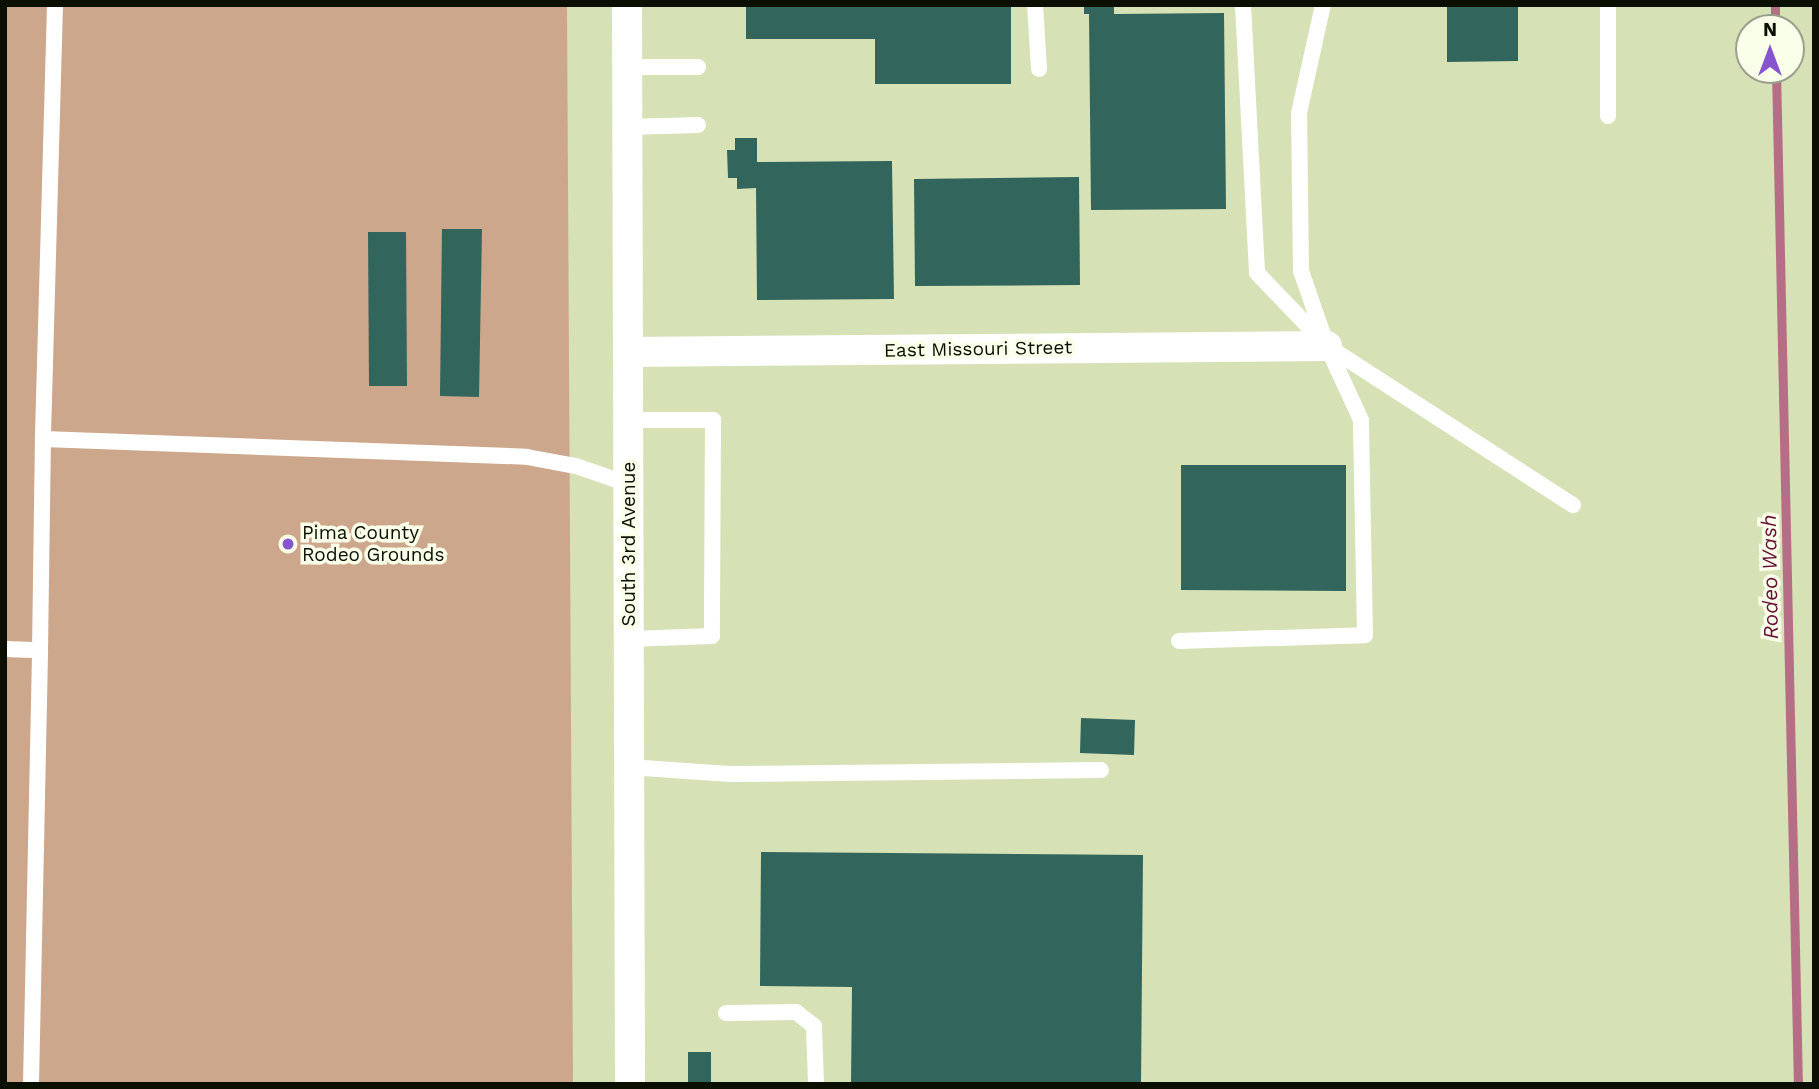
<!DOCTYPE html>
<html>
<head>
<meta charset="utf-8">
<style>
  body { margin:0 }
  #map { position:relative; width:1819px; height:1089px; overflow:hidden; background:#d6e1b6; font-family:"Work Sans",sans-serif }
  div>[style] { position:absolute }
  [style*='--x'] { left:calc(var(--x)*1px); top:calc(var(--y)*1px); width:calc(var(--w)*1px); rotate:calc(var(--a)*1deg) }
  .green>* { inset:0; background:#cda78b }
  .stream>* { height:9px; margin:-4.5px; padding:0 4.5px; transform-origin:4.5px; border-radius:4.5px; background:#b56e85 }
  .building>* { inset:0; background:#32655b }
  .service>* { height:16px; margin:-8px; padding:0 8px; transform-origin:8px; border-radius:8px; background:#fff }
  .minor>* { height:30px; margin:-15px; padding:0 15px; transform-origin:15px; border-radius:15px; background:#fff }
  .dots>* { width:19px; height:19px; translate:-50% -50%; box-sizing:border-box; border:4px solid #f9ffe9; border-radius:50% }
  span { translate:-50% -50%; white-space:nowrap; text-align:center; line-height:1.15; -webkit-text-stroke:7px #f9ffe9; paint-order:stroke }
  .street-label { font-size:19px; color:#0b0f02 }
  .poi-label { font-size:19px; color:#0b0f02 }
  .left { translate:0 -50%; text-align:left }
  .water-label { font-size:21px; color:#660f37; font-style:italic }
  .frame { position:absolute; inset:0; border:7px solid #0b0f02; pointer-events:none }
  .north { position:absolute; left:1735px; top:14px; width:70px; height:70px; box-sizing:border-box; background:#f9ffe9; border:2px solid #9a9f8d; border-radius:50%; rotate:0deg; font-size:19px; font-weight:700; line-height:28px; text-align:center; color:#0b0f02 }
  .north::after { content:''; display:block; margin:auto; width:24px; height:32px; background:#8655ce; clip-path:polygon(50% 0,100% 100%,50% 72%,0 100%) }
</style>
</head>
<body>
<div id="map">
  <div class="green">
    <div style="clip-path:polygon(5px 5px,567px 5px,573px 1084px,5px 1084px)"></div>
  </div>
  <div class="stream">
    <div style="--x:1775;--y:5;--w:23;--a:90"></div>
    <div style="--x:1776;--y:70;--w:1014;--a:88.76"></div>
  </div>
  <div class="building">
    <div style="clip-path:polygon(746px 5px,1011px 5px,1011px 84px,875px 84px,875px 39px,746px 39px)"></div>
    <div style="clip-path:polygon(1084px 5px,1114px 5px,1114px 14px,1224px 13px,1226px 209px,1091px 210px,1089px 14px,1084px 14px)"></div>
    <div style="clip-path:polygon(1447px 5px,1518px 5px,1518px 61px,1447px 62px)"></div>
    <div style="clip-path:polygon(735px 138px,757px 138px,757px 162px,892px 161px,894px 299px,757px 300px,756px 188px,737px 189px,737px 178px,728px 178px,727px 150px,735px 150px)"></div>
    <div style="clip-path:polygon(1079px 177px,1080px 285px,915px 286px,914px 179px)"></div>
    <div style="clip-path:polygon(442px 229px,482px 229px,479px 397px,440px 396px)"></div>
    <div style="clip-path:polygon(368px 232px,406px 232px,407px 386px,369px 386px)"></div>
    <div style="clip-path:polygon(1181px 465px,1346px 465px,1346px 591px,1181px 590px)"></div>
    <div style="clip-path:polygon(1081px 718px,1135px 720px,1134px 755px,1080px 753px)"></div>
    <div style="clip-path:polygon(761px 852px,1143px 855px,1141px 1084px,851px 1084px,852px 987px,760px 986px)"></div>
    <div style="clip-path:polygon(688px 1052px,711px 1052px,711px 1084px,688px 1084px)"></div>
  </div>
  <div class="service">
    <div style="--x:55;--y:5;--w:434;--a:91.6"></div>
    <div style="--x:43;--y:439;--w:484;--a:2.1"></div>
    <div style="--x:527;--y:457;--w:50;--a:10.4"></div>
    <div style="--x:576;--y:466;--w:55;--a:19.1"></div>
    <div style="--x:1035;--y:5;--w:64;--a:86.4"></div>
    <div style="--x:1243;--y:5;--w:268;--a:87"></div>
    <div style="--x:1257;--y:273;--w:101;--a:46.2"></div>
    <div style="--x:1327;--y:346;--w:293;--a:32.9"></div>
    <div style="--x:1608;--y:5;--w:111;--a:90"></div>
    <div style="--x:627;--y:67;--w:71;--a:0"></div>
    <div style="--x:628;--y:127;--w:70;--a:-1.6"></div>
    <div style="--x:628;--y:420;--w:85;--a:0"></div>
    <div style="--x:713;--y:420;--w:216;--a:90.3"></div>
    <div style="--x:712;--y:636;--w:83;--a:177.9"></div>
    <div style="--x:1179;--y:641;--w:186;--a:-1.8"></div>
    <div style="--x:1365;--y:635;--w:215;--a:-91.1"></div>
    <div style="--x:1361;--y:420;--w:81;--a:-114.7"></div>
    <div style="--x:1327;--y:346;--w:79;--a:-109.1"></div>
    <div style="--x:1301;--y:271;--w:158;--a:-90.7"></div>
    <div style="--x:1299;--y:113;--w:111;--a:-77.5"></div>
    <div style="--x:5;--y:649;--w:35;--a:2"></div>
    <div style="--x:40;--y:650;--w:211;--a:-89.2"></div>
    <div style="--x:629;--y:767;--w:101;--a:4"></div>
    <div style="--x:730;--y:774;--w:371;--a:-0.6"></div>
    <div style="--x:726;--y:1013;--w:70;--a:-0.8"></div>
    <div style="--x:796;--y:1012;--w:23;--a:38"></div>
    <div style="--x:814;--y:1026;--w:58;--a:88"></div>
    <div style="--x:31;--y:1084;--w:434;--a:-88.8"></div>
  </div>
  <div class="minor">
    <div style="--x:627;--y:5;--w:1079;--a:89.84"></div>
    <div style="--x:628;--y:352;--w:699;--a:-0.49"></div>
  </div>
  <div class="dots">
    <div style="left:288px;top:544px;background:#8655ce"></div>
  </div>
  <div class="street-label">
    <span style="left:978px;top:349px;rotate:-1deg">East Missouri Street</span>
    <span style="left:629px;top:544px;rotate:-90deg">South 3rd Avenue</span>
  </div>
  <div class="poi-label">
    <span class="left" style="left:302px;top:544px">Pima County<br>Rodeo Grounds</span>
  </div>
  <div class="water-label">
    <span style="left:1770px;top:577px;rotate:-91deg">Rodeo Wash</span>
  </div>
  <div class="frame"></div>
  <div class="north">N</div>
</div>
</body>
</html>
